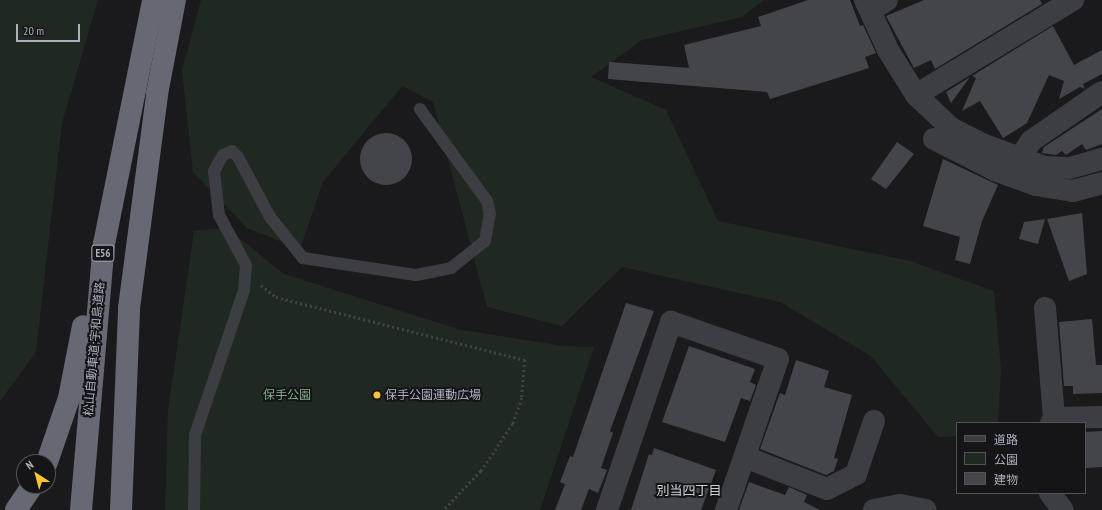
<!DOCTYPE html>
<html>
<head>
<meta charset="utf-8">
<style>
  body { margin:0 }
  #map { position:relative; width:1102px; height:510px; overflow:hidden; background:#1a1a1d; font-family:"PT Sans Narrow","Noto Sans JP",sans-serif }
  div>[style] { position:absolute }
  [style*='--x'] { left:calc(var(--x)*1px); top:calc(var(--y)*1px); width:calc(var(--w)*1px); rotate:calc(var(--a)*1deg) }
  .green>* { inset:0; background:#1f2921 }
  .building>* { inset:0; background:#44454a }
  .round { border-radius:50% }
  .path>* { height:2.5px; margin-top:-1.25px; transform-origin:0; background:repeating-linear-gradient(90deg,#404349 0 2px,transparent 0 5px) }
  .lane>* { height:12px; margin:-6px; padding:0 6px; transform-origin:6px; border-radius:6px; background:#3d3d44 }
  .street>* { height:22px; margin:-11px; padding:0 11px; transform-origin:11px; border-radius:11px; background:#3d3d44 }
  .highway>* { height:22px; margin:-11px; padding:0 11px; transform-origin:11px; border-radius:11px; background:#666974 }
  .dots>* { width:11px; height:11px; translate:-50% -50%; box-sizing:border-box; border:2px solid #151518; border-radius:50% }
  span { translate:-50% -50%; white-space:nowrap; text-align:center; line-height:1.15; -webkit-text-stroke:4px #151518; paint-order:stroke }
  .shield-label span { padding:1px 3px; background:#151518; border:1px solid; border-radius:3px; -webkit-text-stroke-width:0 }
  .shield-label { font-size:11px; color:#abb0bd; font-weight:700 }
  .street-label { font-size:12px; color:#abb0bd }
  .park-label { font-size:12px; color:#81aa85 }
  .poi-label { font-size:12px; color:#abb0bd }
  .left { translate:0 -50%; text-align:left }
  .neighbourhood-label { font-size:13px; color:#cdd0d9 }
  .legend { position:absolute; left:956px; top:422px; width:130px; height:72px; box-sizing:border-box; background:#151518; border:1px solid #51535a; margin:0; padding:5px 7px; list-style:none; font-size:12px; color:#abb0bd }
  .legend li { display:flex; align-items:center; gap:8px; height:20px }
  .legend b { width:20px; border:1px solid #51535a }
  .north { position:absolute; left:16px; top:454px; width:40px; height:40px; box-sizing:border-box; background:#151518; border:1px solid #51535a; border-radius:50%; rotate:324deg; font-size:11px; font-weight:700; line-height:16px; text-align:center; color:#abb0bd }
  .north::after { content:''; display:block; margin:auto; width:14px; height:18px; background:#ffc230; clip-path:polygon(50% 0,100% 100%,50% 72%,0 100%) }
  .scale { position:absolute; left:16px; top:24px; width:64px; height:18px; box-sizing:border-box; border:2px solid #abb0bd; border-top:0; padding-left:5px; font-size:12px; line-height:14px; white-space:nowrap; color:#abb0bd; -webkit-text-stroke:3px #151518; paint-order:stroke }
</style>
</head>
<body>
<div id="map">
  <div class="green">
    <div style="clip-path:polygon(0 0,98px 0,62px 123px,36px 352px,0 401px)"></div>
    <div style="clip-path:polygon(201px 0,764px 0,742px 17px,642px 40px,591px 77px,666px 110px,718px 221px,910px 261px,994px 291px,1001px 369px,998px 423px,957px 423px,957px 436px,938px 437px,871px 356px,780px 302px,622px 267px,562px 326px,487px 307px,433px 102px,402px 86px,323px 182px,300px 249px,247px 228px,193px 172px,182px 71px)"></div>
    <div style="clip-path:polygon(227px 228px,284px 274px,461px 330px,564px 346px,594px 347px,540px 510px,165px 510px,168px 411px,194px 231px)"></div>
  </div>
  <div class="building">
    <div style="clip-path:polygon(808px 0,850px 0,860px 26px,863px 25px,876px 53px,865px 57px,869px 68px,770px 99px,767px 92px,608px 79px,609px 62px,689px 68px,684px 45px,761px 26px,758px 17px)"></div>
    <div style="clip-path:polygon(924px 0,1040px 0,1042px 4px,935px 69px,931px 60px,914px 68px,886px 16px)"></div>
    <div style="clip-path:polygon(1053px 26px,1074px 65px,1102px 50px,1102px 74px,1083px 84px,1085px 89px,1080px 87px,1059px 99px,1064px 81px,1049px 75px,1027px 123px,1003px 138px,980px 101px,962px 111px,976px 78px,972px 76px)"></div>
    <div style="clip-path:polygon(970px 77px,951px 103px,946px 92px)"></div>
    <div style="clip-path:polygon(1102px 109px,1102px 144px,1086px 150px,1082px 144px,1066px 155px,1062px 151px,1056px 155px,1042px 153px,1044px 147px)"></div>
    <div class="round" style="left:360px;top:133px;width:52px;height:52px"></div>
    <div style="clip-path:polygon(897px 142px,914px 154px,886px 189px,871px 179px)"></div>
    <div style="clip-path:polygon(943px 159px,998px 185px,982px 221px,970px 264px,955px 260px,960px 237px,923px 226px)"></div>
    <div style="clip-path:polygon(1082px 213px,1087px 274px,1069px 281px,1047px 219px)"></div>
    <div style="clip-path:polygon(1045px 219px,1038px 244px,1019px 239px,1024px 222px)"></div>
    <div style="clip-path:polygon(626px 303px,654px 311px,610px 431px,613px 433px,601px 468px,607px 470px,598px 493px,589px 489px,581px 510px,555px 510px,565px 484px,560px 482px,570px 456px,573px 457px)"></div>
    <div style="clip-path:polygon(1092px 319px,1096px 365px,1102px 365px,1102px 393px,1073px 394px,1073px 386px,1064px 386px,1059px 322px)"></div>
    <div style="clip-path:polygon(689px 346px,755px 369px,750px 382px,756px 385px,750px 401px,741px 398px,725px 442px,662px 422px)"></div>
    <div style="clip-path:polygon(796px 360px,829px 371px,824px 387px,852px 395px,834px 458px,838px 459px,834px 471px,826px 475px,760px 449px,780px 393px,785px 395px)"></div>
    <div style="clip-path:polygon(1102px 431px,1102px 467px,1085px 468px,1085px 432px)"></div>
    <div style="clip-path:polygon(654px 448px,716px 470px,701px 510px,631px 510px,649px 454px,652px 455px)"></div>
    <div style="clip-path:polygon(749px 482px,785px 495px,789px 487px,807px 495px,804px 502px,820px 510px,739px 510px)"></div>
  </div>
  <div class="path">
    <div style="--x:261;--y:285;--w:19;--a:39"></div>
    <div style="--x:276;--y:297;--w:257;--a:14.2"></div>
    <div style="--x:525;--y:360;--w:38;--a:95"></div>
    <div style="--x:522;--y:398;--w:28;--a:109"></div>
    <div style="--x:513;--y:424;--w:57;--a:124.2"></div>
    <div style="--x:481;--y:471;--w:54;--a:133.5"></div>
  </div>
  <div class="lane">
    <div style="--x:194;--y:510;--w:75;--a:-89.2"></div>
    <div style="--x:195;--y:435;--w:153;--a:-71.3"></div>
    <div style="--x:244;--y:290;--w:11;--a:-85"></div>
    <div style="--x:245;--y:279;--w:14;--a:-86"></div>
    <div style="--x:246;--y:265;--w:57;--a:-118.4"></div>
    <div style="--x:219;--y:215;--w:44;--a:-96.5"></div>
    <div style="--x:214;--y:171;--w:18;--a:-61"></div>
    <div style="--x:223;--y:155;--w:10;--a:-24"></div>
    <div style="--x:232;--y:151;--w:8;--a:45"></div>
    <div style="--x:238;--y:157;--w:68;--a:61.9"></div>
    <div style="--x:270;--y:217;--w:53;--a:51.2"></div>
    <div style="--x:303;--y:258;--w:114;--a:8.6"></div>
    <div style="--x:416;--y:275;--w:36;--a:-11"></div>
    <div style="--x:451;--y:268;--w:43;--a:-38.5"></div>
    <div style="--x:485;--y:241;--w:27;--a:-80"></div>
    <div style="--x:490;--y:214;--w:13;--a:-103"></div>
    <div style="--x:487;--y:201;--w:114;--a:-126.1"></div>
  </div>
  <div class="street">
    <div style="--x:865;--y:0;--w:55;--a:65.3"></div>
    <div style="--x:888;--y:50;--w:53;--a:58.1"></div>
    <div style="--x:916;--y:95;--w:48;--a:43.3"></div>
    <div style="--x:951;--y:128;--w:35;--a:27"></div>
    <div style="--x:982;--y:144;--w:67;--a:20.1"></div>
    <div style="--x:1045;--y:167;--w:25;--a:2"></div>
    <div style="--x:1070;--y:168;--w:33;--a:-16"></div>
    <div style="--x:870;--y:11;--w:20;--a:-33"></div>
    <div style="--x:916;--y:95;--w:184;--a:-31.2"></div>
    <div style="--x:934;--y:139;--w:71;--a:26.9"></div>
    <div style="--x:997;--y:171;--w:41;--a:19.7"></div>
    <div style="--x:1036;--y:185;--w:37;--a:9"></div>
    <div style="--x:1073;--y:191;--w:30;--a:-15"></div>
    <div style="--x:1019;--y:159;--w:22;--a:-56"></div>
    <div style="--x:1031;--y:141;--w:86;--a:-34.6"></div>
    <div style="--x:1045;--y:308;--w:110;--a:85.3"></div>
    <div style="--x:1054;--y:418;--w:6;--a:121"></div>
    <div style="--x:1054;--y:418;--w:48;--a:-1.2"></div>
    <div style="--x:745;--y:457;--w:88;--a:21.3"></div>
    <div style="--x:827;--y:489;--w:33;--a:-27"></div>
    <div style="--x:856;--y:474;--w:56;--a:-71.2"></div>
    <div style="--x:1050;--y:493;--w:21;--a:53"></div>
    <div style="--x:607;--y:510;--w:199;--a:-71.2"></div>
    <div style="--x:671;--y:322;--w:113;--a:19.1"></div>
    <div style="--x:778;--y:359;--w:160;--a:109"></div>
    <div style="--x:874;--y:510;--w:26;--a:-11"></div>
    <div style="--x:900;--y:505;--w:26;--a:11"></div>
  </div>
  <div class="highway">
    <div style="--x:47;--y:462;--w:68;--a:-71"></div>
    <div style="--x:69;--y:398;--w:73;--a:-79"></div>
    <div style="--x:16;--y:510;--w:29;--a:-56"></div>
    <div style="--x:81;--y:510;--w:267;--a:-85.1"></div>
    <div style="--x:104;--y:244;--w:249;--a:-78.6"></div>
    <div style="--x:121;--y:510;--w:202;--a:-87.7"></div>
    <div style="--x:129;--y:308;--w:216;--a:-82.5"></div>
    <div style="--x:157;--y:94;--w:96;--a:-79.2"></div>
  </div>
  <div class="dots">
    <div style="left:377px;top:395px;background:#ffc230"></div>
  </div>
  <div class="shield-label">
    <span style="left:103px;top:253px">E56</span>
  </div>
  <div class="street-label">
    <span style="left:94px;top:349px;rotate:-85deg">松山自動車道;宇和島道路</span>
  </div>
  <div class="park-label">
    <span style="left:287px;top:395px">保手公園</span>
  </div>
  <div class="poi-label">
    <span class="left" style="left:385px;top:395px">保手公園運動広場</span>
  </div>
  <div class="neighbourhood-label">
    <span style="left:689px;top:491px">別当四丁目</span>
  </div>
  <ul class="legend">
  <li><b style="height:5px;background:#3d3d44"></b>道路</li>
  <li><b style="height:11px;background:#1f2921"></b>公園</li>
  <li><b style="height:11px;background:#44454a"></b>建物</li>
  </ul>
  <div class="north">N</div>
  <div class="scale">20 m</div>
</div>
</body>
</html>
